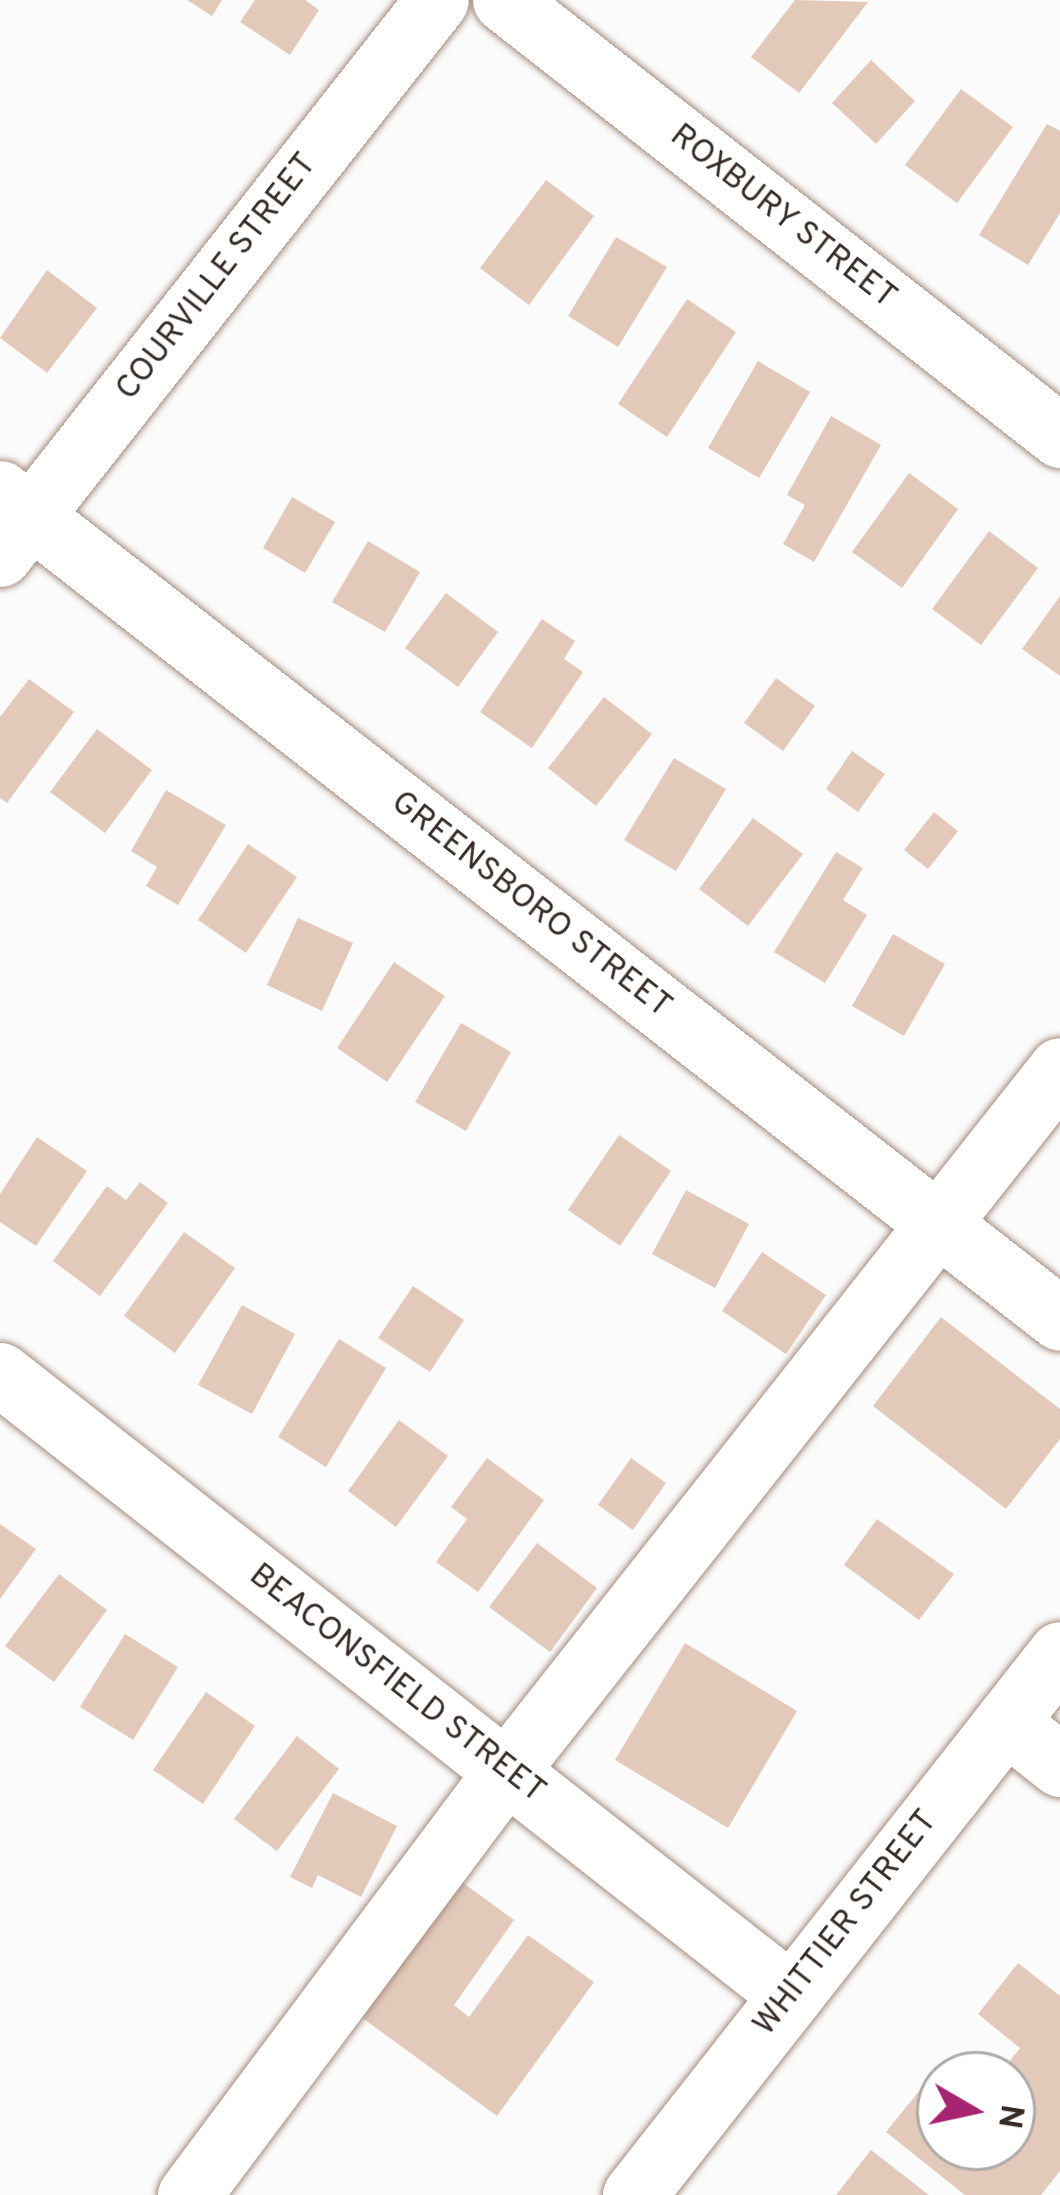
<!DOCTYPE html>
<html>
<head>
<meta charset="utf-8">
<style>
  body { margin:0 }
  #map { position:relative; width:1060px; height:2195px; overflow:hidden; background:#fbfbfb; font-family:Overpass,sans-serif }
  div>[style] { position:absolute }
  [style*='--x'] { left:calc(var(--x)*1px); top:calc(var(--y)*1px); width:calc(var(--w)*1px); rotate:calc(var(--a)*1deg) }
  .building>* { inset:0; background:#e2c9ba }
  .roads { filter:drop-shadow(0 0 3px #a78f81) drop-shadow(0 0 3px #a78f81) }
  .minor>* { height:63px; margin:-31.5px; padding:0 31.5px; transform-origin:31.5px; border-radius:31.5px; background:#fff }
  span { translate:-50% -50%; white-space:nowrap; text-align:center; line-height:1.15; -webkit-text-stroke:9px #fff; paint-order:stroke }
  .street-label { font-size:33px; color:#362c27 }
  .north { position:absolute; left:916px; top:2051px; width:120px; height:120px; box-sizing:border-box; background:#fff; border:3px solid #afaba9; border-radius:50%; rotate:99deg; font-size:33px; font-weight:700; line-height:48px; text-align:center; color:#362c27 }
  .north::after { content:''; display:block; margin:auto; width:42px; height:54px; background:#a72471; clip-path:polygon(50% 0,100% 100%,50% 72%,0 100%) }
</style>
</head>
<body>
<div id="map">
  <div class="building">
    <div style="clip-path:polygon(187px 0,222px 0,212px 16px)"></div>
    <div style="clip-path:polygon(255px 0,305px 0,319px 10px,290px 55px,240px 22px)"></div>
    <div style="clip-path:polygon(795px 0,868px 2px,799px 93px,751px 57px)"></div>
    <div style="clip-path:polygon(871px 60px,915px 101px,876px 144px,832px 103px)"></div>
    <div style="clip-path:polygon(961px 89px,1013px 127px,957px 203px,905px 165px)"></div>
    <div style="clip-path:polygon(1047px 124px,1060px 131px,1060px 213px,1028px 265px,979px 235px)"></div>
    <div style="clip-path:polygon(546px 180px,594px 216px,529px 305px,480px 268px)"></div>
    <div style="clip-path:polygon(616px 237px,667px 267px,618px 347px,568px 316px)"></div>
    <div style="clip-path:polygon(47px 270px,97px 308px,47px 373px,0 338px)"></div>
    <div style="clip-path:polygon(687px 299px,736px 332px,667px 437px,618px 404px)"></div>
    <div style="clip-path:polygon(758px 361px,810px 392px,759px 478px,708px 448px)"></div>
    <div style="clip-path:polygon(831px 416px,881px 445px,814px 562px,783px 544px,805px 505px,787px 495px)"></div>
    <div style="clip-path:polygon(909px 473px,958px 509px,902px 588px,852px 552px)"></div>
    <div style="clip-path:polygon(292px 497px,335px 522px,305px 573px,263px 548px)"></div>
    <div style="clip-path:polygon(989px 531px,1038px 568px,981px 645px,932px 609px)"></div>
    <div style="clip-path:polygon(368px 541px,420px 572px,385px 632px,332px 602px)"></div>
    <div style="clip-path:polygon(446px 593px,498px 632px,458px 687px,405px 648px)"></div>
    <div style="clip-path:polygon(1060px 596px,1060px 676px,1022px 649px)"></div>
    <div style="clip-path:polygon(542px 619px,575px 641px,564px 659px,583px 672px,532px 748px,480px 712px)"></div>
    <div style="clip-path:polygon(776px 678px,815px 706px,783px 751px,744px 723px)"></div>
    <div style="clip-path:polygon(29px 679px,74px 712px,7px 803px,0 798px,0 717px)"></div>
    <div style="clip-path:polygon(604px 697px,652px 734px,596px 806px,548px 768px)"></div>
    <div style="clip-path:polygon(97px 729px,152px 770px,105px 833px,50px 792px)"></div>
    <div style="clip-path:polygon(852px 751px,885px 774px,858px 812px,826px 789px)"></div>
    <div style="clip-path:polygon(674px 758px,726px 789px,676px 871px,624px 840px)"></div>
    <div style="clip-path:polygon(166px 790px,226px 825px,178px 905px,146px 886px,157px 867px,131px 851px)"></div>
    <div style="clip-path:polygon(934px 812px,958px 831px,928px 869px,904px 850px)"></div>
    <div style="clip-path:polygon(753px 818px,803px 854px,748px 926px,699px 889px)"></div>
    <div style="clip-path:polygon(248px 844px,297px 877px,246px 953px,198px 920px)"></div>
    <div style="clip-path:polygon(836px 852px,863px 868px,843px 900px,867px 915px,825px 983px,774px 952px)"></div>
    <div style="clip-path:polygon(298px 918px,353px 943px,322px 1011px,267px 985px)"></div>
    <div style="clip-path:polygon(893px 934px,945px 964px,904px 1036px,852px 1006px)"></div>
    <div style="clip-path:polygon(394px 962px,445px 996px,387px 1082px,337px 1048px)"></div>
    <div style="clip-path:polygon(461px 1023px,511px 1052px,466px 1131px,415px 1102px)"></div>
    <div style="clip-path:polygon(619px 1135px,671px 1171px,620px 1246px,568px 1210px)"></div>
    <div style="clip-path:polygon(37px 1137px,87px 1171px,36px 1246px,0 1222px,0 1194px)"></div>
    <div style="clip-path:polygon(140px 1182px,168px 1203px,100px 1296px,53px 1261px,107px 1186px,126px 1200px)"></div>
    <div style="clip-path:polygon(686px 1190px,749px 1224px,715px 1288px,652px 1254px)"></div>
    <div style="clip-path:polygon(184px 1232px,235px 1268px,175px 1353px,124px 1316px)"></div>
    <div style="clip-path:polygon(762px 1252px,826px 1295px,786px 1354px,722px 1311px)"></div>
    <div style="clip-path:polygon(413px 1286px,464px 1320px,430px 1372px,378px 1338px)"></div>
    <div style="clip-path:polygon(242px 1305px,295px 1334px,252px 1414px,198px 1385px)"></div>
    <div style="clip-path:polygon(941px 1317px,1060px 1409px,1060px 1439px,1006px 1509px,873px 1406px)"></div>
    <div style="clip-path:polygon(339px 1339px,386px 1368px,326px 1467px,278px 1437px)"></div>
    <div style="clip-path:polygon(399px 1420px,448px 1456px,396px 1527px,348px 1491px)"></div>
    <div style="clip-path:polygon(487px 1458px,544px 1500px,478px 1592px,436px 1562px,467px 1519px,451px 1507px)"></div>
    <div style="clip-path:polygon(631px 1458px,666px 1483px,633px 1530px,598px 1505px)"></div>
    <div style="clip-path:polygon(877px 1519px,954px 1574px,919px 1620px,844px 1565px)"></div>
    <div style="clip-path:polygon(0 1524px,36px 1549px,0 1599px)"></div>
    <div style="clip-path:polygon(537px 1543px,597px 1588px,550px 1652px,489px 1607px)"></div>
    <div style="clip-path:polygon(59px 1574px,107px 1610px,54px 1682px,5px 1646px)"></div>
    <div style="clip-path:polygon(125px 1634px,178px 1667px,133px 1740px,80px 1707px)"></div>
    <div style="clip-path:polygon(685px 1643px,797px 1711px,728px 1828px,615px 1760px)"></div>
    <div style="clip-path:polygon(206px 1692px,255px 1726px,203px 1804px,153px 1770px)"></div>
    <div style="clip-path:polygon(297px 1736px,339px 1769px,277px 1851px,234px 1819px)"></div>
    <div style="clip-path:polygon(333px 1793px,397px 1826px,361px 1897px,318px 1875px,312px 1888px,290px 1877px)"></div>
    <div style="clip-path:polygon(448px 1872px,514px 1920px,454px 2005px,469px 2017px,528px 1935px,594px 1982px,497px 2116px,350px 2009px)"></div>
    <div style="clip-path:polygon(1018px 1963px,1060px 1996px,1060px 2171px,1041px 2195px,965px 2195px,886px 2132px,924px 2085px,940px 2098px,940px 2147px,1012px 2147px,1012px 2075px,999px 2075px,1020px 2048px,978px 2014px)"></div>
    <div style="clip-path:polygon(871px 2150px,929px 2195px,836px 2195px)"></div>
  </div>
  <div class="roads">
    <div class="minor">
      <div style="--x:504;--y:0;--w:707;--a:38.1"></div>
      <div style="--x:0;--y:492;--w:1344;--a:37.96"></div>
      <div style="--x:0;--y:555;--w:706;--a:-51.78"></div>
      <div style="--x:0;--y:1374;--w:1006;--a:38.13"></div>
      <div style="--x:1006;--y:1722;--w:69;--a:38.5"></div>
      <div style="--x:189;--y:2195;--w:529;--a:-53.22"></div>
      <div style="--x:506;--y:1771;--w:894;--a:-51.72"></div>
      <div style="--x:634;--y:2195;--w:689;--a:-51.83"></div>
    </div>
  </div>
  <div class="street-label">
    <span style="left:782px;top:218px;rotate:38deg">ROXBURY STREET</span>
    <span style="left:218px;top:278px;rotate:-52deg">COURVILLE STREET</span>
    <span style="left:530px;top:906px;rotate:38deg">GREENSBORO STREET</span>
    <span style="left:396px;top:1685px;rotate:38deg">BEACONSFIELD STREET</span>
    <span style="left:847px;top:1924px;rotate:-52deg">WHITTIER STREET</span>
  </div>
  <div class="north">N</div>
</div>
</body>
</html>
